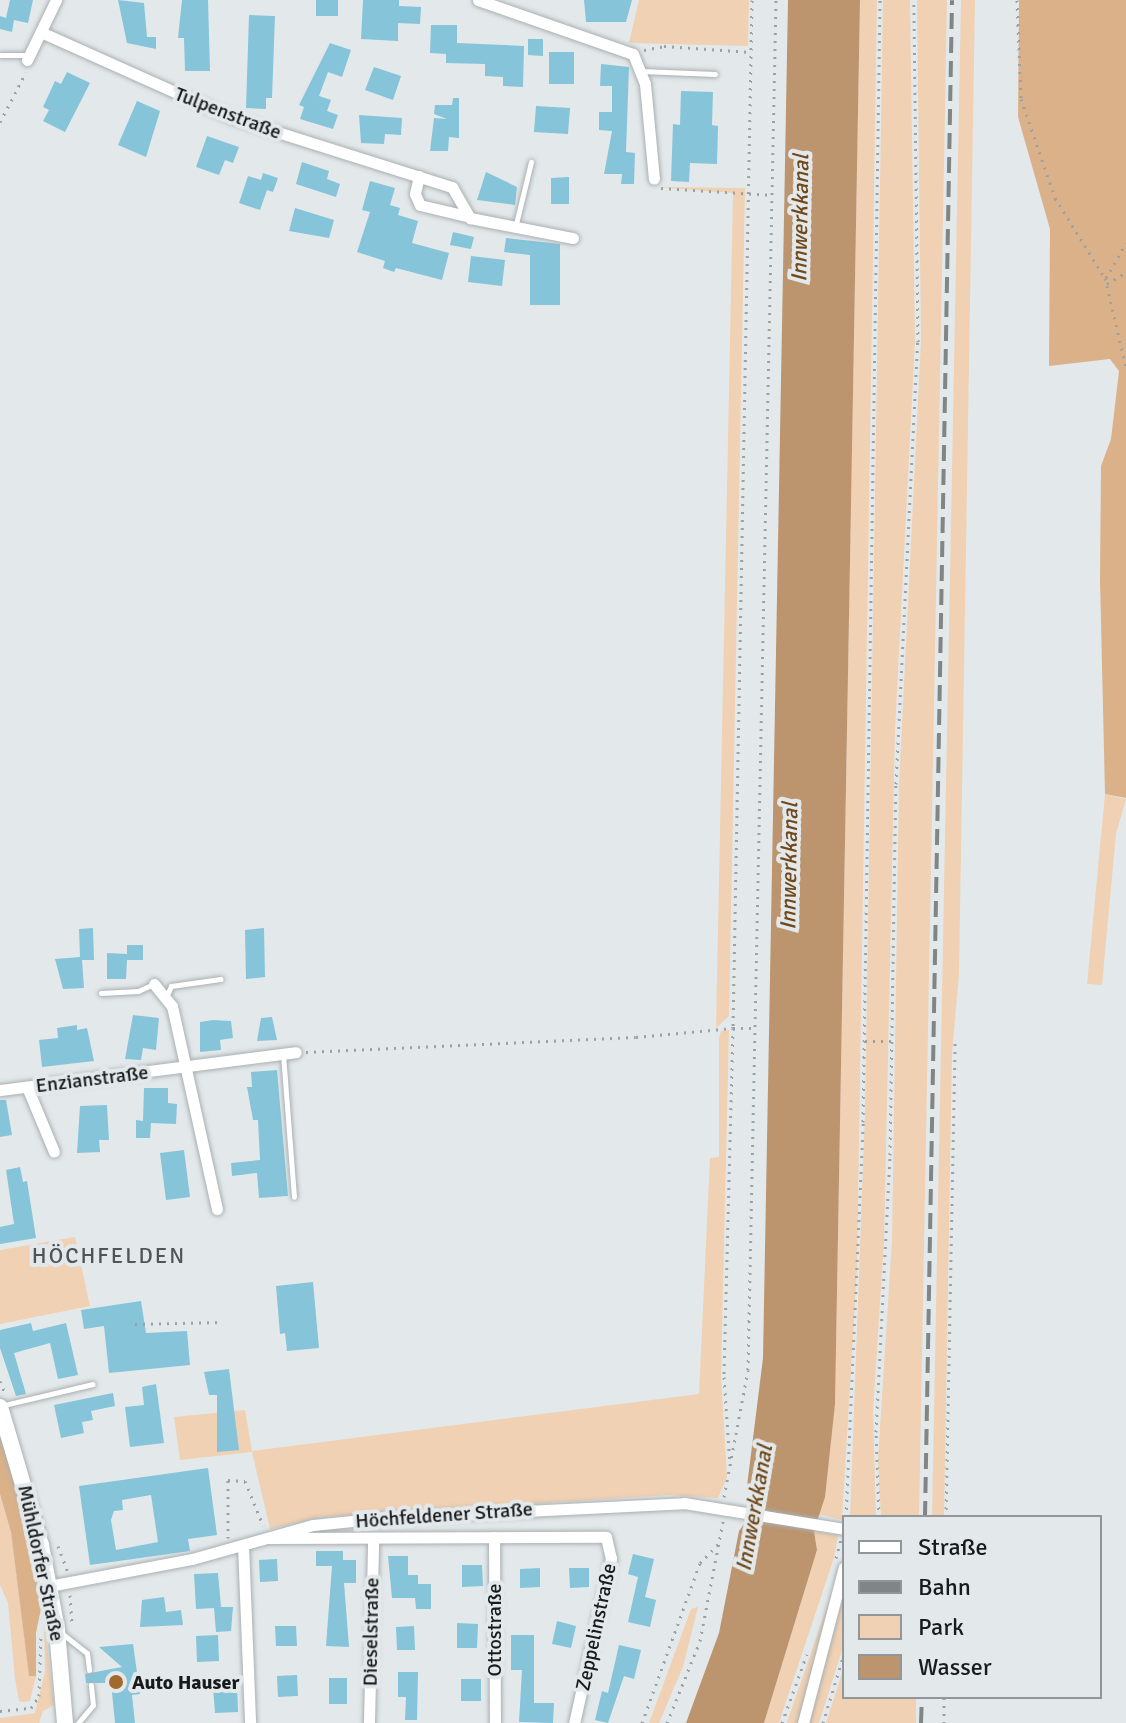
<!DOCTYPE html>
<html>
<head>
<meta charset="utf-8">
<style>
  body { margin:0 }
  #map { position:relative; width:1126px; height:1723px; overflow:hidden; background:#e3e9eb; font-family:Signika,sans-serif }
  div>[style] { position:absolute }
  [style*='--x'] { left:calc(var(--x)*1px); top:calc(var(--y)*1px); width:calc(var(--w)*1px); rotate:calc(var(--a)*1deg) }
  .green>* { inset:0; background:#f0d1b3 }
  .forest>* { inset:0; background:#dab189 }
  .water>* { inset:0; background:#bc946e }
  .building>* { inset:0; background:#85c4d9 }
  .path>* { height:3px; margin-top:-1.5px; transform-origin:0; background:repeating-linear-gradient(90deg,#9ca1a2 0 2px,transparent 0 8px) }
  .roads { filter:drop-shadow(0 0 2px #aaafb1) drop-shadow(0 0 2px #aaafb1) }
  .lane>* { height:5px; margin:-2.5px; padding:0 2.5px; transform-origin:2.5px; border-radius:2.5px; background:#fff }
  .street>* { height:11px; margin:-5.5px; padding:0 5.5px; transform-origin:5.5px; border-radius:5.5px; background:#fff }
  .secondary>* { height:16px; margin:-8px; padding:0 8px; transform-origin:8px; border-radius:8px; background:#fff }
  .rail>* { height:4px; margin-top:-2px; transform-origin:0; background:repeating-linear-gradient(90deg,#808586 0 16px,transparent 0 24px) }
  .dots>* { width:22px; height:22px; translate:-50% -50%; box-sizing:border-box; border:4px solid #e3e9eb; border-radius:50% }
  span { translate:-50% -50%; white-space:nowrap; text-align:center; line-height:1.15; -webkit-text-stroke:8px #e3e9eb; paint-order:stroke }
  .street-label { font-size:20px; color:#181a1b }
  .poi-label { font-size:20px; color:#181a1b; font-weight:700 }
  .left { translate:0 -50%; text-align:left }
  .water-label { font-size:22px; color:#70481b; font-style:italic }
  .neighbourhood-label { font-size:22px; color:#4f5455; letter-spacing:2px }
  .legend { position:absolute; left:842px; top:1515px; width:260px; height:184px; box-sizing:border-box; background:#e3e9eb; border:2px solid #929698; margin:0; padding:10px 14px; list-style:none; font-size:24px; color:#181a1b }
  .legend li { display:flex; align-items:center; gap:16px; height:40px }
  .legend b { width:40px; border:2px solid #929698 }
</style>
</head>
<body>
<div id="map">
  <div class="green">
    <div style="clip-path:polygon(639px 0,749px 0,748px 46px,629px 43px)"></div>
    <div style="clip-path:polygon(860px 0,877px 0,857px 1268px,842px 1520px,819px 1514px,835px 1404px)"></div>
    <div style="clip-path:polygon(883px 0,910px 0,915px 340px,895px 731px,884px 1241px,873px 1412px,876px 1517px,850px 1517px,865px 1113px)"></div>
    <div style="clip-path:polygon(917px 0,947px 0,919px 1517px,881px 1517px,878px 1460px,892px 1240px,899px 785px,921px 340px)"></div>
    <div style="clip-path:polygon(961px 0,975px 0,959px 974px,952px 1054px,944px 1517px,932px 1517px)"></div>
    <div style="clip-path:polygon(656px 187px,745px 188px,729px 1016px,716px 1028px,733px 193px)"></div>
    <div style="clip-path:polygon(1105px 794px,1126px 799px,1116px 834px,1102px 985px,1087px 984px)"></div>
    <div style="clip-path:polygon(729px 1030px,721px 1376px,727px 1477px,718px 1498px,670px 1495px,322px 1517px,270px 1529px,252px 1452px,180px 1460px,174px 1417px,245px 1410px,252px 1451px,699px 1394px,710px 1158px,719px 1157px,719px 1038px,721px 1031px)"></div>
    <div style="clip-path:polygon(75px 1237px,90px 1306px,0 1324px,0 1250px)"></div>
    <div style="clip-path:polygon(0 1494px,11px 1531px,29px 1676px,36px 1676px,30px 1701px,23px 1702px,19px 1701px,15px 1679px,8px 1603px,0 1585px)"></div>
    <div style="clip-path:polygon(814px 1531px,838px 1535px,834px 1558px,779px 1723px,764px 1723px,817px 1550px)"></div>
    <div style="clip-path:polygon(844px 1594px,844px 1644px,819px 1723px,809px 1723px)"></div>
    <div style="clip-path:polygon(829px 1601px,799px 1723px,787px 1723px,787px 1722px)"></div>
    <div style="clip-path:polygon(698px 1607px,683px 1667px,659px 1723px,649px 1723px,691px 1609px)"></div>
    <div style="clip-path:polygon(44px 1620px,54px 1705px,43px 1711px,39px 1723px,0 1723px,0 1718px,35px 1713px,45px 1671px)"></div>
    <div style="clip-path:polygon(844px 1667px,844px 1697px,916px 1697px,916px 1723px,826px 1723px)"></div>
  </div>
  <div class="forest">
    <div style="clip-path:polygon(1019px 0,1126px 0,1126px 798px,1105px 794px,1100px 579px,1101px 466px,1111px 439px,1119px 371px,1110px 359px,1049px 366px,1050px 229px,1018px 117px)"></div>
    <div style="clip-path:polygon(0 1434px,27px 1517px,43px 1599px,36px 1633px,36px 1676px,29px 1676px,11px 1532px,0 1494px)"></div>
  </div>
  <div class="water">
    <div style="clip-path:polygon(788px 0,860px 0,835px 1404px,825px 1497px,814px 1531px,817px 1550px,764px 1723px,686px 1723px,719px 1633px,739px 1531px,749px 1517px,752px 1498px,747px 1486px,763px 1358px)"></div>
  </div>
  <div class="building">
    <div style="clip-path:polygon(10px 0,33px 0,28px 23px,14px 20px,12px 32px,0 29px,0 16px,6px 18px)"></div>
    <div style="clip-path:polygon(118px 0,144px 3px,147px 37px,156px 37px,156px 49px,127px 43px)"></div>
    <div style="clip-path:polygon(182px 0,208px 0,210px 71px,185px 71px,184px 38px,178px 38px)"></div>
    <div style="clip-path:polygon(316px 0,338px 0,338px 16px,316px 16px)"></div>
    <div style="clip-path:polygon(363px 0,399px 0,399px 6px,421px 7px,420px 24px,398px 23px,398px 41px,361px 39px)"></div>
    <div style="clip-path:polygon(584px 0,632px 0,626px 22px,586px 22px)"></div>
    <div style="clip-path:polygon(249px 15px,275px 16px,272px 98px,266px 98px,266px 109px,246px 108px)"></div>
    <div style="clip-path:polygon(431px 25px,457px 25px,457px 43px,524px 46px,523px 87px,503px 86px,503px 77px,485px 76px,485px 64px,446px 63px,446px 54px,430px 53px)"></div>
    <div style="clip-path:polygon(528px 39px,543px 39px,543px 56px,528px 55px)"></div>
    <div style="clip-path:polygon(330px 43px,351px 50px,342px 77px,328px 72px,319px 96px,331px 100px,327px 111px,338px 115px,333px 129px,300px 119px,304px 107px,299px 105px)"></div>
    <div style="clip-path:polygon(549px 52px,574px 52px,574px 84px,549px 84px)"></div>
    <div style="clip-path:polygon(601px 64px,629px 67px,626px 152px,635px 153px,634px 184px,621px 184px,622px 174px,604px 174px,612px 131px,599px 130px,599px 112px,612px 112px,612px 86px,600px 86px)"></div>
    <div style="clip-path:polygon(374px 67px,401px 76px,393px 100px,365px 90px)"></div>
    <div style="clip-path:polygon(67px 72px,90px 83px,65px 132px,43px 121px,49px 110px,43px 107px,55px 81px,61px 84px)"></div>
    <div style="clip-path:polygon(681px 91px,713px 92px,712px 125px,718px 126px,717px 164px,690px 163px,689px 182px,671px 181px,673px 124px,680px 125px)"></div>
    <div style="clip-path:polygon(453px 98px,459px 98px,459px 138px,449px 137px,448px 151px,430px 151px,434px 118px,447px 119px,434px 114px,435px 105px,452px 105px)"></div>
    <div style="clip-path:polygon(137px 101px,160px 111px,146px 157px,118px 145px)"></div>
    <div style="clip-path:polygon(536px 106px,570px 108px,568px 134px,534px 132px)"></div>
    <div style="clip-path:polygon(359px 115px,402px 118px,401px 135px,385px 134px,384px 144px,361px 143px)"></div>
    <div style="clip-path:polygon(207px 136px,239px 147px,233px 163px,225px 160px,219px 175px,196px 167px)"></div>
    <div style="clip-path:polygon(302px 162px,329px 171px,327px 179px,340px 184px,336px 197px,296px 184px)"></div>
    <div style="clip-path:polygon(486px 172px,517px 187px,515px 205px,477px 200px)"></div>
    <div style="clip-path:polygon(263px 173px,278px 178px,273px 192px,267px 190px,260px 210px,239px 203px,248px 176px,261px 180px)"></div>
    <div style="clip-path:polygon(569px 177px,569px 204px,551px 204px,551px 178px)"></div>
    <div style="clip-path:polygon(370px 181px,395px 188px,390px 205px,400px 208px,398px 215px,418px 221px,412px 243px,449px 253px,442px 280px,396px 268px,394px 272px,383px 268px,385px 261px,357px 252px,370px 212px,362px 210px)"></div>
    <div style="clip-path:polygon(295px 208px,334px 220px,329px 238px,289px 231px)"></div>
    <div style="clip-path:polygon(453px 232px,474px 237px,471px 249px,450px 245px)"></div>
    <div style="clip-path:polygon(506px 238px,560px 244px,560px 305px,530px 305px,530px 255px,504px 252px)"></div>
    <div style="clip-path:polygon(471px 256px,505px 260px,502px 286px,468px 282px)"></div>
    <div style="clip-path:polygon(93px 928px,94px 960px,82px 960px,84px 988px,63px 989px,55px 959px,80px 957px,79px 929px)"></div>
    <div style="clip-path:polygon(264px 928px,265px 977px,246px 979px,245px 930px)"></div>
    <div style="clip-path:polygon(127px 945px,143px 945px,143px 960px,127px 960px,126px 979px,107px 979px,107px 953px,127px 954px)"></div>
    <div style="clip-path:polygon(133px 1015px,159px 1018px,156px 1050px,143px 1048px,141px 1060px,125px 1059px)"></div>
    <div style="clip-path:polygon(272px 1017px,277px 1040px,257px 1041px,261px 1018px)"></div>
    <div style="clip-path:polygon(213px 1020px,231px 1021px,233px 1038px,220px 1040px,221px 1050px,200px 1052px,200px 1022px)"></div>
    <div style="clip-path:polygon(77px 1025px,77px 1030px,87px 1028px,94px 1061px,42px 1067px,39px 1040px,58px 1038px,57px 1028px)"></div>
    <div style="clip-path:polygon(277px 1070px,288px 1196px,259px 1198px,257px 1173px,232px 1176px,231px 1163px,260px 1160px,258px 1120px,253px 1120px,247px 1087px,252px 1087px,251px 1072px)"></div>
    <div style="clip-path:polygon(144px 1088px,168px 1088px,168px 1103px,177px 1104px,176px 1124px,151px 1123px,150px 1138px,136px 1138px,136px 1120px,143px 1121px)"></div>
    <div style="clip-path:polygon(0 1100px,6px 1100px,12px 1135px,0 1137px)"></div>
    <div style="clip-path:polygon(107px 1105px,109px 1140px,99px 1140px,100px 1152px,77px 1153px,80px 1106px)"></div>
    <div style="clip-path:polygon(184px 1150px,190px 1197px,166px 1200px,160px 1153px)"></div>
    <div style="clip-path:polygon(20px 1167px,23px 1182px,27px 1181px,36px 1238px,0 1244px,0 1227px,14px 1224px,6px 1170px)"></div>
    <div style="clip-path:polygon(313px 1282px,319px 1348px,287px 1351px,285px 1333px,280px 1334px,276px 1286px)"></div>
    <div style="clip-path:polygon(141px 1301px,146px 1333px,187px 1331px,190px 1365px,109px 1373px,104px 1326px,84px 1329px,81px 1310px)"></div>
    <div style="clip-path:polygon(31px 1323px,33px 1331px,66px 1323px,78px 1375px,58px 1379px,50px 1343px,14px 1353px,26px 1394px,16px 1396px,0 1348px,0 1330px)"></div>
    <div style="clip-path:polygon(229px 1369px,239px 1450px,217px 1452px,217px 1395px,209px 1395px,204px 1372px)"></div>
    <div style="clip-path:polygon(156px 1384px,164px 1443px,130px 1447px,125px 1407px,144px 1405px,142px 1387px)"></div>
    <div style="clip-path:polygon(113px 1393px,115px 1406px,91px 1411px,93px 1420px,82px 1422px,84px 1433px,61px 1438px,54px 1405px)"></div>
    <div style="clip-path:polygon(evenodd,208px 1468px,217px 1535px,188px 1539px,190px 1551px,90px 1565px,79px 1486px,208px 1468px,151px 1495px,158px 1542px,116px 1550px,111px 1520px,114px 1511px,123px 1510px,122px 1500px,151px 1495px)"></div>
    <div style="clip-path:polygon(316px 1551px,343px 1551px,343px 1560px,356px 1560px,356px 1583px,344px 1583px,349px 1647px,326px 1646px,332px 1566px,316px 1566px)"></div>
    <div style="clip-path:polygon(633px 1554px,654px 1559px,645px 1597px,656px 1600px,650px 1627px,628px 1622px,638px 1577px,628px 1574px)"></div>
    <div style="clip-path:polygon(388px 1556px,408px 1556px,408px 1575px,418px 1575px,418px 1584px,431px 1584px,431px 1609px,416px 1609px,415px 1598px,392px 1598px)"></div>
    <div style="clip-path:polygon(277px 1559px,278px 1581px,260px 1582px,259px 1560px)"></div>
    <div style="clip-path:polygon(462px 1565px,482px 1565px,483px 1586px,462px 1587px)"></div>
    <div style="clip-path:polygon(540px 1568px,540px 1587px,520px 1588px,520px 1569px)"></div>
    <div style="clip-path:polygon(569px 1568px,589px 1568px,589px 1587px,570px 1588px)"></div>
    <div style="clip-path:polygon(218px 1573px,221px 1607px,233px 1607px,231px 1631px,216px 1632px,214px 1608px,196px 1609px,194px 1574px)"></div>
    <div style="clip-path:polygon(164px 1597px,166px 1612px,181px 1610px,183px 1625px,140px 1627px,142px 1600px)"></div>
    <div style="clip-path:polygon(557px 1621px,576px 1626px,571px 1648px,552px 1644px)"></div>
    <div style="clip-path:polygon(457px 1623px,478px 1624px,477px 1648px,457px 1648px)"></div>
    <div style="clip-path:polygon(275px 1626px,296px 1626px,297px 1646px,276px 1646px)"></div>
    <div style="clip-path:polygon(414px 1626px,415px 1650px,397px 1650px,396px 1627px)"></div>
    <div style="clip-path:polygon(218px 1635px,219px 1661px,197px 1662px,196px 1636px)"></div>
    <div style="clip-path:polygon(511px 1635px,534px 1635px,534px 1703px,554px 1703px,553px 1723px,519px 1722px,522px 1670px,511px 1670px)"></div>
    <div style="clip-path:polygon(133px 1644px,140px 1694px,132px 1695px,135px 1723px,115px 1723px,111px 1683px,86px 1683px,85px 1674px,122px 1667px,99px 1647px)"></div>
    <div style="clip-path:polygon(619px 1645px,641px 1650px,634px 1679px,624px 1676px,608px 1723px,595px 1720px,602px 1691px,608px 1693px)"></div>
    <div style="clip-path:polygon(398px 1672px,418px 1672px,417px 1720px,405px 1720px,406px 1697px,398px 1697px)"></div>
    <div style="clip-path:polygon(297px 1675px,298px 1696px,278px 1697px,277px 1676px)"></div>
    <div style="clip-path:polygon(329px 1678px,347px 1678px,347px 1704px,329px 1704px)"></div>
    <div style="clip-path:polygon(461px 1679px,481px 1679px,481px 1701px,461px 1701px)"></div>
    <div style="clip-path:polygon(237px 1685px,238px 1712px,215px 1713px,213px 1686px)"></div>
  </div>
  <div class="path">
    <div style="--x:752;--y:0;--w:1028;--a:91.06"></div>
    <div style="--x:733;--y:1028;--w:24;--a:0"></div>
    <div style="--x:1017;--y:0;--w:99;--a:87.7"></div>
    <div style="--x:1021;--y:99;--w:105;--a:71"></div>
    <div style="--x:1055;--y:198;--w:94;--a:58"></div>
    <div style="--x:1105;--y:278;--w:91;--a:76.7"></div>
    <div style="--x:644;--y:50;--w:20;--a:-11"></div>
    <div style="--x:664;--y:46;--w:87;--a:3.9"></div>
    <div style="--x:0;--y:122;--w:56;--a:-62.5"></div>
    <div style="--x:661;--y:188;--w:111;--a:3.6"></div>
    <div style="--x:1106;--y:278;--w:40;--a:-60.3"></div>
    <div style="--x:1107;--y:284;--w:22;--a:-32"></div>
    <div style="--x:865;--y:1041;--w:28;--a:0"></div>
    <div style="--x:306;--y:1052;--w:330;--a:-2.6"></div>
    <div style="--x:636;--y:1037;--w:97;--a:-5.3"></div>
    <div style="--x:733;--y:1028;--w:349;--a:91.5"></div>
    <div style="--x:724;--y:1377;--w:87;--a:86.1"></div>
    <div style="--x:135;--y:1324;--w:88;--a:-1.3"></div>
    <div style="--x:0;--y:1381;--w:11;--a:68"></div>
    <div style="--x:724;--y:1497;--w:129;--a:-79.3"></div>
    <div style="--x:748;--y:1370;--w:1370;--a:-88.83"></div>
    <div style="--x:846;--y:1517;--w:395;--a:-87.5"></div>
    <div style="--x:863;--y:1122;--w:1122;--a:-89.13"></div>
    <div style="--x:879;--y:1517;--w:85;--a:-92"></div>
    <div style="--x:876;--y:1432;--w:277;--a:-87.1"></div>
    <div style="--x:890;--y:1155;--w:371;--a:-89.1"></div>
    <div style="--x:896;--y:784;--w:443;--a:-87.2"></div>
    <div style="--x:918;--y:342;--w:342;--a:-90.7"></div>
    <div style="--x:946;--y:1517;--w:478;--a:-88.9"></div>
    <div style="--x:228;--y:1538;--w:58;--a:-90"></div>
    <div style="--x:228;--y:1480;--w:17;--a:3"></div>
    <div style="--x:245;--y:1481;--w:48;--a:67.8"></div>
    <div style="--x:58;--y:1546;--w:28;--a:69"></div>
    <div style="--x:836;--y:1558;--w:20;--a:-75"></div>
    <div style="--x:70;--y:1595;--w:29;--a:86"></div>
    <div style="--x:0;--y:1711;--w:31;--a:-6"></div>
    <div style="--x:31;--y:1708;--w:14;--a:-56"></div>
    <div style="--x:39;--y:1696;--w:62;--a:-88.2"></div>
    <div style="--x:642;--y:1723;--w:170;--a:-70.1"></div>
    <div style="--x:700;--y:1563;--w:29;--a:-46"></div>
    <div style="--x:667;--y:1723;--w:88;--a:-68.1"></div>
    <div style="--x:700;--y:1641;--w:122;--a:-79.1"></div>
    <div style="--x:782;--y:1723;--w:73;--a:-70.1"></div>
    <div style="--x:823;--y:1723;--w:72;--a:-73.1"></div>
    <div style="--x:944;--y:1723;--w:26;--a:-90"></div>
  </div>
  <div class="roads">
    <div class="lane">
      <div style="--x:0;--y:55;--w:27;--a:0"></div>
      <div style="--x:642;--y:71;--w:73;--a:2.4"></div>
      <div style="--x:516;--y:224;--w:64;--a:-76.4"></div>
      <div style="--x:101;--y:993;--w:37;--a:-3"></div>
      <div style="--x:138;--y:991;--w:17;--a:-24"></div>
      <div style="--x:167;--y:995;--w:10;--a:-66"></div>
      <div style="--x:171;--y:986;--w:50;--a:-8"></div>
      <div style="--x:283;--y:1054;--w:143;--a:85.6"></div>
      <div style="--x:4;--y:1405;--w:91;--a:-13.3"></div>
      <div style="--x:60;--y:1632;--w:34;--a:38"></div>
      <div style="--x:87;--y:1653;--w:17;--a:83"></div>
      <div style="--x:78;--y:1723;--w:23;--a:-50"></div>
      <div style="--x:93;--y:1705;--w:20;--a:-96"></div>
    </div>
    <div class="street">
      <div style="--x:478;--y:0;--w:164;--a:19.2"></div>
      <div style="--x:633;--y:54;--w:32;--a:68"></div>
      <div style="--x:645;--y:84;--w:95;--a:84.6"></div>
      <div style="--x:43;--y:33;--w:208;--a:24.1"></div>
      <div style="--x:233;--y:118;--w:230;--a:17.5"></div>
      <div style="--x:452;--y:187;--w:36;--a:60"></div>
      <div style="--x:470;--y:218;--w:105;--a:11"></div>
      <div style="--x:27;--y:60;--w:67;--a:-64.2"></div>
      <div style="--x:419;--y:176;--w:18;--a:103"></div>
      <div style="--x:415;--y:194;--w:12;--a:66"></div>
      <div style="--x:420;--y:205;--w:47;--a:13.4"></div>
      <div style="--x:154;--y:984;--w:28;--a:51"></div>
      <div style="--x:172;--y:1006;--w:208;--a:77.5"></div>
      <div style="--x:27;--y:1087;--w:70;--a:67.4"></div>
      <div style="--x:0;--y:1090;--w:298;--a:-7.3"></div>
      <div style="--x:494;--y:1537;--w:186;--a:89.7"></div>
      <div style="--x:270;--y:1538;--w:336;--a:-0.2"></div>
      <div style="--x:606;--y:1537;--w:22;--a:77"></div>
      <div style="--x:611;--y:1558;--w:169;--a:102.6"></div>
      <div style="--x:243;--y:1545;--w:178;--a:87.7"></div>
      <div style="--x:49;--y:1586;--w:146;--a:-10.7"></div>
      <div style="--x:192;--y:1559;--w:126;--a:-15.7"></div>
      <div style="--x:313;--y:1525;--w:69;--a:-5.8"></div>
      <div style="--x:382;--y:1518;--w:302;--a:-2.8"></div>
      <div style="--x:684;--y:1503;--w:162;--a:9.2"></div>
      <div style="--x:369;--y:1723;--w:182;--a:-88.7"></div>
      <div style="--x:803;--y:1723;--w:161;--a:-75.3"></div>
    </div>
    <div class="secondary">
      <div style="--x:0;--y:1407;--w:144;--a:73.5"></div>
      <div style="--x:41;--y:1545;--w:86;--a:79.3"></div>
      <div style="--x:57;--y:1630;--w:93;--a:85.1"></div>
    </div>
  </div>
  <div class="rail">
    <div style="--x:925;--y:1517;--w:1517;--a:-88.98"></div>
    <div style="--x:921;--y:1723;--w:26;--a:-88"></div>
  </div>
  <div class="dots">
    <div style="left:116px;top:1682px;background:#a36928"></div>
  </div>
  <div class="street-label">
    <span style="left:228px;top:113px;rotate:21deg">Tulpenstraße</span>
    <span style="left:92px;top:1079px;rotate:-7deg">Enzianstraße</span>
    <span style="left:444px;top:1515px;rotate:-4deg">Höchfeldener Straße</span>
    <span style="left:41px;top:1563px;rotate:78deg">Mühldorfer Straße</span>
    <span style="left:596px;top:1627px;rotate:-78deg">Zeppelinstraße</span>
    <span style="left:494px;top:1630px;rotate:-90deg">Ottostraße</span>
    <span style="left:371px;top:1632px;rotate:-89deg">Dieselstraße</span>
  </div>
  <div class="poi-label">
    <span class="left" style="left:132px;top:1682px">Auto Hauser</span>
  </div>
  <div class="water-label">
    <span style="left:800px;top:218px;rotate:-89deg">Innwerkkanal</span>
    <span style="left:789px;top:866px;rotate:-89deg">Innwerkkanal</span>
    <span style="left:754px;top:1508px;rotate:-80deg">Innwerkkanal</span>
  </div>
  <div class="neighbourhood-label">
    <span style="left:109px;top:1256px">HÖCHFELDEN</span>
  </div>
  <ul class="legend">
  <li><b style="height:10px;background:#fff"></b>Straße</li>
  <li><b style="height:10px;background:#808586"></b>Bahn</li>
  <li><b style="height:22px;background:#f0d1b3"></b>Park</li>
  <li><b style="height:22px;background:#bc946e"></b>Wasser</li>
  </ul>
</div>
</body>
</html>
